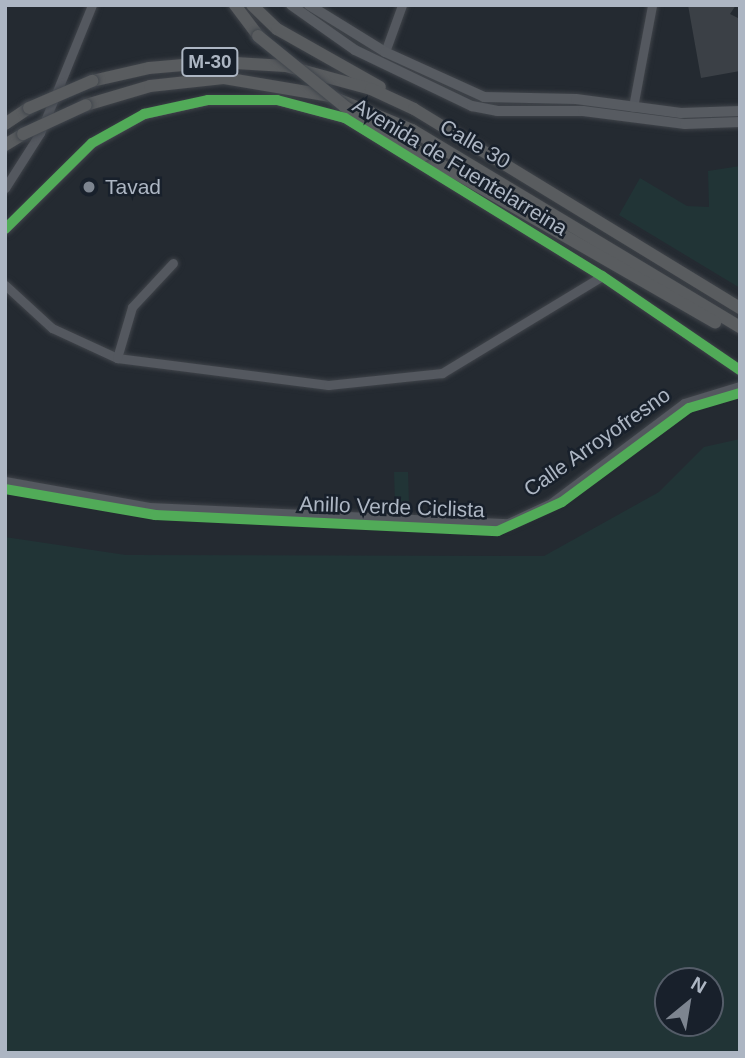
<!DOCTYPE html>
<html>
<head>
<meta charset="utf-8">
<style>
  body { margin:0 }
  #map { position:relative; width:745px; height:1058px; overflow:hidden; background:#242a31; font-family:Helvetica,sans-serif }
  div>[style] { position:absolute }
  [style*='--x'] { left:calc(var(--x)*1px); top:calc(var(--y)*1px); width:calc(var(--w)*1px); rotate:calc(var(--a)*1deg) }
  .green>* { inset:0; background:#213436 }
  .building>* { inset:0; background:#3b4046 }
  .roads { filter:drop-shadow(0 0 2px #40444a) drop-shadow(0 0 2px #40444a) }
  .minor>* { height:9px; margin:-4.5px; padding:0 4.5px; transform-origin:4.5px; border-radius:4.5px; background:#54585f }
  .major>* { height:10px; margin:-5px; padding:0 5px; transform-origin:5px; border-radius:5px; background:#575b61 }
  .highway>* { height:12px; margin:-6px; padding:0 6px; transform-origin:6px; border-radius:6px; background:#595c5f }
  .bridges { filter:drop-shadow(0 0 2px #41464d) drop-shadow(0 0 2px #41464d) }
  .highway-bridge>* { height:12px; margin:-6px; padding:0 6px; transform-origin:6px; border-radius:6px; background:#595c5f }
  .cycleway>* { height:10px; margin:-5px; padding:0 5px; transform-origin:5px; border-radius:5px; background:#51ab58 }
  .dots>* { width:19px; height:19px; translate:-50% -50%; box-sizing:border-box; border:4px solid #18202b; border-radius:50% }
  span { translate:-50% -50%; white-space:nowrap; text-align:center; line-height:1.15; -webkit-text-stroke:5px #18202b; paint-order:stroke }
  .shield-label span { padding:2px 5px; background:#18202b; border:2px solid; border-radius:5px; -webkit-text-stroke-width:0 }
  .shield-label { font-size:19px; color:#adb6c3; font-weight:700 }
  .street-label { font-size:21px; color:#adb6c3 }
  .poi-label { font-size:21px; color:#adb6c3 }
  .left { translate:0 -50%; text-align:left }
  .frame { position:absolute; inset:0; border:7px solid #adb6c3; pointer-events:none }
  .north { position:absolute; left:654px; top:967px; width:70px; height:70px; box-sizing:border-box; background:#18202b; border:2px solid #545c68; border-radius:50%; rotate:30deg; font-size:19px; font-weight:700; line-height:28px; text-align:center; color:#adb6c3 }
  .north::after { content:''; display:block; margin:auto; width:24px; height:32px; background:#7d8590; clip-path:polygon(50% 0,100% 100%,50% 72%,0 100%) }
</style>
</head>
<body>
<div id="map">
  <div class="green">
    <div style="clip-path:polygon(740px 166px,740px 288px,619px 215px,640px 178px,687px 206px,709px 207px,708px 171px)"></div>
    <div style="clip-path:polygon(evenodd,740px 439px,740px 1053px,5px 1053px,5px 537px,126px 555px,544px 556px,659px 492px,704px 447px,740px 439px,668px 981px,710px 981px,710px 1023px,668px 1023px,668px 981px)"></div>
    <div style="clip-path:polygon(394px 472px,408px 472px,409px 504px,395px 504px)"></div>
  </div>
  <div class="building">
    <div style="clip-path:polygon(688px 5px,736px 5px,730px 14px,740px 19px,740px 71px,701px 78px)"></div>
  </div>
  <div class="roads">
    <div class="minor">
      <div style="--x:385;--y:52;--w:50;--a:-70.1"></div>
      <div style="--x:633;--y:107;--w:104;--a:-79.4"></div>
      <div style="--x:5;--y:188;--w:65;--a:-57.5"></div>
      <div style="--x:40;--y:133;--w:138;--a:-67.9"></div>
      <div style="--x:5;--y:229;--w:122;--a:-44.7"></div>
      <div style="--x:92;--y:143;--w:60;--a:-29.1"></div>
      <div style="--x:144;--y:114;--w:66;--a:-12.3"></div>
      <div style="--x:208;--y:100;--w:69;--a:0"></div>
      <div style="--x:277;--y:100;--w:70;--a:14.8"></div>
      <div style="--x:345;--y:118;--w:302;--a:31.6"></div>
      <div style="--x:602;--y:276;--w:167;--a:34.3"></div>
      <div style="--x:5;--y:285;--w:64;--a:42.5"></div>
      <div style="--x:52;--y:328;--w:72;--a:24.8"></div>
      <div style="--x:117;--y:358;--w:213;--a:7.3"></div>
      <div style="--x:328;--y:385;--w:115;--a:-6"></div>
      <div style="--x:442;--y:373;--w:187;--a:-31.2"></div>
      <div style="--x:117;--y:358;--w:53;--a:-73.6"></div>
      <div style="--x:132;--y:307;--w:60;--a:-47"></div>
      <div style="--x:5;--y:481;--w:146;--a:10.2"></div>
      <div style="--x:149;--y:507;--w:359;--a:2.6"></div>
      <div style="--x:508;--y:523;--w:47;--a:-24.9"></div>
      <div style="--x:551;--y:503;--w:166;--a:-36.9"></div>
      <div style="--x:684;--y:403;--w:59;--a:-16.9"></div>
    </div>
    <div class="major">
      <div style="--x:291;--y:5;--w:78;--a:35.1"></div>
      <div style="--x:355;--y:50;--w:130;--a:25.6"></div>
      <div style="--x:472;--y:106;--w:25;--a:11"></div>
      <div style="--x:497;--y:111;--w:86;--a:0"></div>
      <div style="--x:583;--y:111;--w:103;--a:7.3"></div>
      <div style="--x:685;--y:124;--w:55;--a:-2.1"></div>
      <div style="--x:309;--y:5;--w:89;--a:31.7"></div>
      <div style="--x:385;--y:52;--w:109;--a:24.4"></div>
      <div style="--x:484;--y:97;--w:92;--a:1.2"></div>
      <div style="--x:576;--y:99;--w:106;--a:7.6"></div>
      <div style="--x:681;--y:113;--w:59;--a:-1.9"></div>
    </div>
    <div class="highway">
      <div style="--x:235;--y:5;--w:39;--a:53"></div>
      <div style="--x:252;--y:5;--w:35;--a:44"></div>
      <div style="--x:277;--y:29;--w:118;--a:29.4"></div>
      <div style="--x:92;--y:81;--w:58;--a:-12.8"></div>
      <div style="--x:149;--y:68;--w:69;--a:-5"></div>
      <div style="--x:218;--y:62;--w:68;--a:3.4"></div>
      <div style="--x:286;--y:66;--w:88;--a:15.1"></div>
      <div style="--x:371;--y:89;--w:47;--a:24.9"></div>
      <div style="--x:414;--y:109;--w:382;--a:31.4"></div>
      <div style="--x:86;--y:105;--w:67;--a:-16.5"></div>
      <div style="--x:150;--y:86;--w:74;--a:-6.2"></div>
      <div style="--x:224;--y:78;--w:108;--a:9.6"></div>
      <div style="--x:330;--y:96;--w:89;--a:22.5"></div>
      <div style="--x:412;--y:130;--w:383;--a:31"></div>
      <div style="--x:5;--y:124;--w:29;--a:-34"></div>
      <div style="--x:5;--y:145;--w:21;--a:-31"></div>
      <div style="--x:424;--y:155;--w:336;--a:29.9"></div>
    </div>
  </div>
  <div class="bridges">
    <div class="highway-bridge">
      <div style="--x:258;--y:36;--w:111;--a:39.1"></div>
      <div style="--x:344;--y:106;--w:94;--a:31.5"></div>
      <div style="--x:29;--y:108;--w:69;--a:-23.2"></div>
      <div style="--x:23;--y:134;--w:69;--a:-24.7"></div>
    </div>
  </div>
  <div class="cycleway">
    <div style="--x:5;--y:229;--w:122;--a:-44.7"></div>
    <div style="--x:92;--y:143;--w:60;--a:-29.1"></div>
    <div style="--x:144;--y:114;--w:66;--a:-12.3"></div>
    <div style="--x:208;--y:100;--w:69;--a:0"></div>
    <div style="--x:277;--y:100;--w:70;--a:14.8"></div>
    <div style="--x:345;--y:118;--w:302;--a:31.6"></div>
    <div style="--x:602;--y:276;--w:167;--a:34.3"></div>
    <div style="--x:5;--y:489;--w:152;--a:9.8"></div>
    <div style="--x:155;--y:515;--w:343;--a:2.7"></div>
    <div style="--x:498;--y:531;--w:70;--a:-24.4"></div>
    <div style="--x:562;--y:502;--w:158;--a:-36.5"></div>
    <div style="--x:689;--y:408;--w:53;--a:-16.4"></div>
  </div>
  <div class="dots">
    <div style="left:89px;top:187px;background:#7d8590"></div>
  </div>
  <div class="shield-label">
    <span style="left:210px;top:62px">M-30</span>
  </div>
  <div class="street-label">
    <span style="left:475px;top:144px;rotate:30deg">Calle 30</span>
    <span style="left:460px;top:167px;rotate:31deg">Avenida de Fuentelarreina</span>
    <span style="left:597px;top:442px;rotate:-35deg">Calle Arroyofresno</span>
    <span style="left:392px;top:507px;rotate:2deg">Anillo Verde Ciclista</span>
  </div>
  <div class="poi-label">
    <span class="left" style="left:105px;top:187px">Tavad</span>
  </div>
  <div class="frame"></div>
  <div class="north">N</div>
</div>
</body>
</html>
